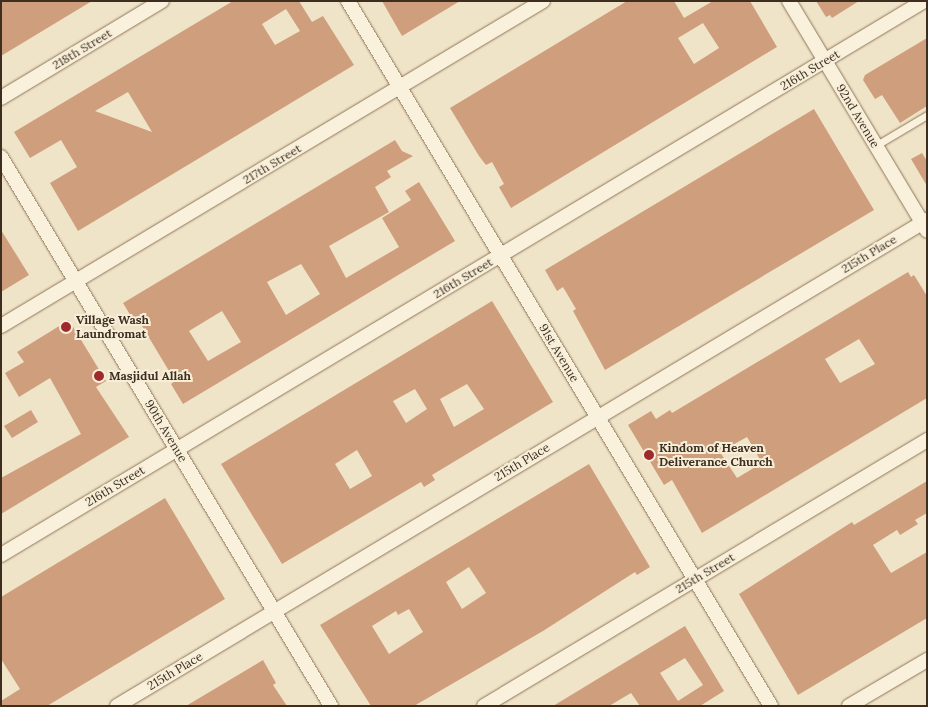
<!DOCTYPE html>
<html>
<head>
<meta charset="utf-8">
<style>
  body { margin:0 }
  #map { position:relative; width:928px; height:707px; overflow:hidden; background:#f0e4c8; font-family:Lora,serif }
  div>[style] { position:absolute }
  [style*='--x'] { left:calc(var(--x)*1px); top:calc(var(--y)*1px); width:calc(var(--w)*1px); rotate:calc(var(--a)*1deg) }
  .building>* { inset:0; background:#cf9f7d }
  .roads { filter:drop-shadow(0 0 1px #8d765c) drop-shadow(0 0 1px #8d765c) }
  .lane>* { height:7px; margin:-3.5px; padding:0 3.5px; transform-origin:3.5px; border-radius:3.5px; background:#faf1dc }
  .street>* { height:14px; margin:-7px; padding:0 7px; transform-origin:7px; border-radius:7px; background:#faf1dc }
  .dots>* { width:14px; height:14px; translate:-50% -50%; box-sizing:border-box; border:2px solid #f7eed8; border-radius:50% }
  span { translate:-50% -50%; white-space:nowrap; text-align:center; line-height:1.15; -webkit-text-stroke:4px #f7eed8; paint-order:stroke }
  .street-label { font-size:12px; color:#3d2e20 }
  .poi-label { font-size:12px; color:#3d2e20; font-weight:700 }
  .left { translate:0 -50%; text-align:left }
  .frame { position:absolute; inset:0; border:2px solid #3d2e20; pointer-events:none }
</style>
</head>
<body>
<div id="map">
  <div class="building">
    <div style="clip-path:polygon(1px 1px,92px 1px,1px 56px)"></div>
    <div style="clip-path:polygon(evenodd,233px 1px,299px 1px,312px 22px,323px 16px,354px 65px,78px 231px,50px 183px,77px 167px,61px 140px,30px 158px,14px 132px,233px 1px,286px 9px,300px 31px,275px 45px,262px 24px,286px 9px,233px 1px,128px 92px,152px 132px,95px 111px,128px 92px)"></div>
    <div style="clip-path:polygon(382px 1px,460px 1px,402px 36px)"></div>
    <div style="clip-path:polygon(evenodd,627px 1px,674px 1px,684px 18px,713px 1px,750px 1px,777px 47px,511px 208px,499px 187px,504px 184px,492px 162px,486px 165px,479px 156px,450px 108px,627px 1px,703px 23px,719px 48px,694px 64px,678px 38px,703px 23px)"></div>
    <div style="clip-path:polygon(816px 1px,859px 1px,832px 18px,830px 15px,826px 17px)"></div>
    <div style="clip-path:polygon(927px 38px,927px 106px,900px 123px,882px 95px,875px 99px,863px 80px,865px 75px)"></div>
    <div style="clip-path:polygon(814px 109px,874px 210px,605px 370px,573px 311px,576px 309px,563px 287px,557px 291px,545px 270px)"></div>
    <div style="clip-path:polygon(evenodd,395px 140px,402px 151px,413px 156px,387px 171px,391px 177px,375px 187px,389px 212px,329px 246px,346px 278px,399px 247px,382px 218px,411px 200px,405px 191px,419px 182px,455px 241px,183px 404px,171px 384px,175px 381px,139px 321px,135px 323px,123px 303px,395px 140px,301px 264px,320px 294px,286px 315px,267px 282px,301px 264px,395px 140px,222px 311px,241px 342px,208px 361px,189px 331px,222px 311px)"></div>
    <div style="clip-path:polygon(922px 153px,927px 161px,927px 186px,911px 159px)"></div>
    <div style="clip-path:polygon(1px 230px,29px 275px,1px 292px)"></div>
    <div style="clip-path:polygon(evenodd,908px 272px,911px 277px,914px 275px,927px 296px,927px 398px,702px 533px,672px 480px,664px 485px,628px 425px,651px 411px,656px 419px,670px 410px,672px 413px,908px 272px,859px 339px,875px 364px,840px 383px,825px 359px,859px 339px,908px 272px,747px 437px,762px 463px,737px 478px,720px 452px,747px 437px)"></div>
    <div style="clip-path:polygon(evenodd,492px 301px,553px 402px,432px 475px,435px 480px,424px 487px,421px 482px,282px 564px,221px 464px,492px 301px,467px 384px,484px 409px,454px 427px,440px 399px,467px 384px,492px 301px,415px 389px,427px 409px,406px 423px,393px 401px,415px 389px,492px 301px,357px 450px,372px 476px,350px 489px,335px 464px,357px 450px)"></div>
    <div style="clip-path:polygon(69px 320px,106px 381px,96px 387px,129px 437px,1px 514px,1px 478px,81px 434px,50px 378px,19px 397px,5px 373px,24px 362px,17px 352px)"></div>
    <div style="clip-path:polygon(31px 410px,38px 422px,12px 438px,4px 426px)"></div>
    <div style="clip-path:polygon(evenodd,589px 464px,650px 567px,637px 575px,635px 572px,543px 631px,414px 706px,371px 706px,320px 625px,589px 464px,469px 567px,486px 593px,462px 609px,446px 582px,469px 567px,589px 464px,409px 609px,423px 632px,389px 654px,372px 626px,396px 611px,398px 615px,409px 609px)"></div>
    <div style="clip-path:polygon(927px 481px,927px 513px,915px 520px,918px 524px,900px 535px,897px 530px,873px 545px,891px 573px,927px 552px,927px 618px,798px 695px,739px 594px,852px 522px,854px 525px)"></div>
    <div style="clip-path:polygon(165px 498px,225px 599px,47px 706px,1px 706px,1px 701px,20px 689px,1px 659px,1px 597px)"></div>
    <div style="clip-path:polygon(evenodd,685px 626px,724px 691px,700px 706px,640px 706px,631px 693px,609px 706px,553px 706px,685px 626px,685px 658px,703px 685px,678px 701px,660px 673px,685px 658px)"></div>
    <div style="clip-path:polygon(263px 660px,276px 683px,273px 685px,287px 706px,186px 706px)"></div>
  </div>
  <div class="roads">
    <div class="lane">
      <div style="--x:875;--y:146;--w:61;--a:-30.8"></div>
    </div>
    <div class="street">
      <div style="--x:348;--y:1;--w:822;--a:59.04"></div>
      <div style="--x:789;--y:1;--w:268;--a:59"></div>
      <div style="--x:1;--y:98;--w:188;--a:-31.1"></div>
      <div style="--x:1;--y:157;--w:641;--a:58.99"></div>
      <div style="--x:1;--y:326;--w:632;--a:-30.95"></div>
      <div style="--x:1;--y:555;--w:1076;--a:-30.97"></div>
      <div style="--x:117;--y:706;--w:945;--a:-30.96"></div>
      <div style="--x:484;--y:706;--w:517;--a:-30.98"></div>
      <div style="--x:849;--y:706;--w:91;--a:-30.5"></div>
    </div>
  </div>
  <div class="dots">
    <div style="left:66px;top:327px;background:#9e2a2b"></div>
    <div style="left:99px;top:376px;background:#9e2a2b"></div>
    <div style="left:649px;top:455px;background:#9e2a2b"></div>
  </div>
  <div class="street-label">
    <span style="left:82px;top:49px;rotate:-31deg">218th Street</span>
    <span style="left:810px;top:70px;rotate:-31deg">216th Street</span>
    <span style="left:858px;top:116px;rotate:59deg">92nd Avenue</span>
    <span style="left:272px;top:164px;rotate:-31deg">217th Street</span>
    <span style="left:869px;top:254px;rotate:-31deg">215th Place</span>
    <span style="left:463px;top:278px;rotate:-31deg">216th Street</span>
    <span style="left:559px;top:353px;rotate:59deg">91st Avenue</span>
    <span style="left:166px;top:431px;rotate:59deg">90th Avenue</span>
    <span style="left:522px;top:462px;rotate:-31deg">215th Place</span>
    <span style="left:115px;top:486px;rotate:-31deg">216th Street</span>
    <span style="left:705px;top:573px;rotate:-31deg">215th Street</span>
    <span style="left:175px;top:671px;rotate:-31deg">215th Place</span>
  </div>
  <div class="poi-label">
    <span class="left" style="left:76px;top:327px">Village Wash<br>Laundromat</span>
    <span class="left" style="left:109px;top:376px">Masjidul Allah</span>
    <span class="left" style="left:659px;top:455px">Kindom of Heaven<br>Deliverance Church</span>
  </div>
  <div class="frame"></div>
</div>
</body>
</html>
